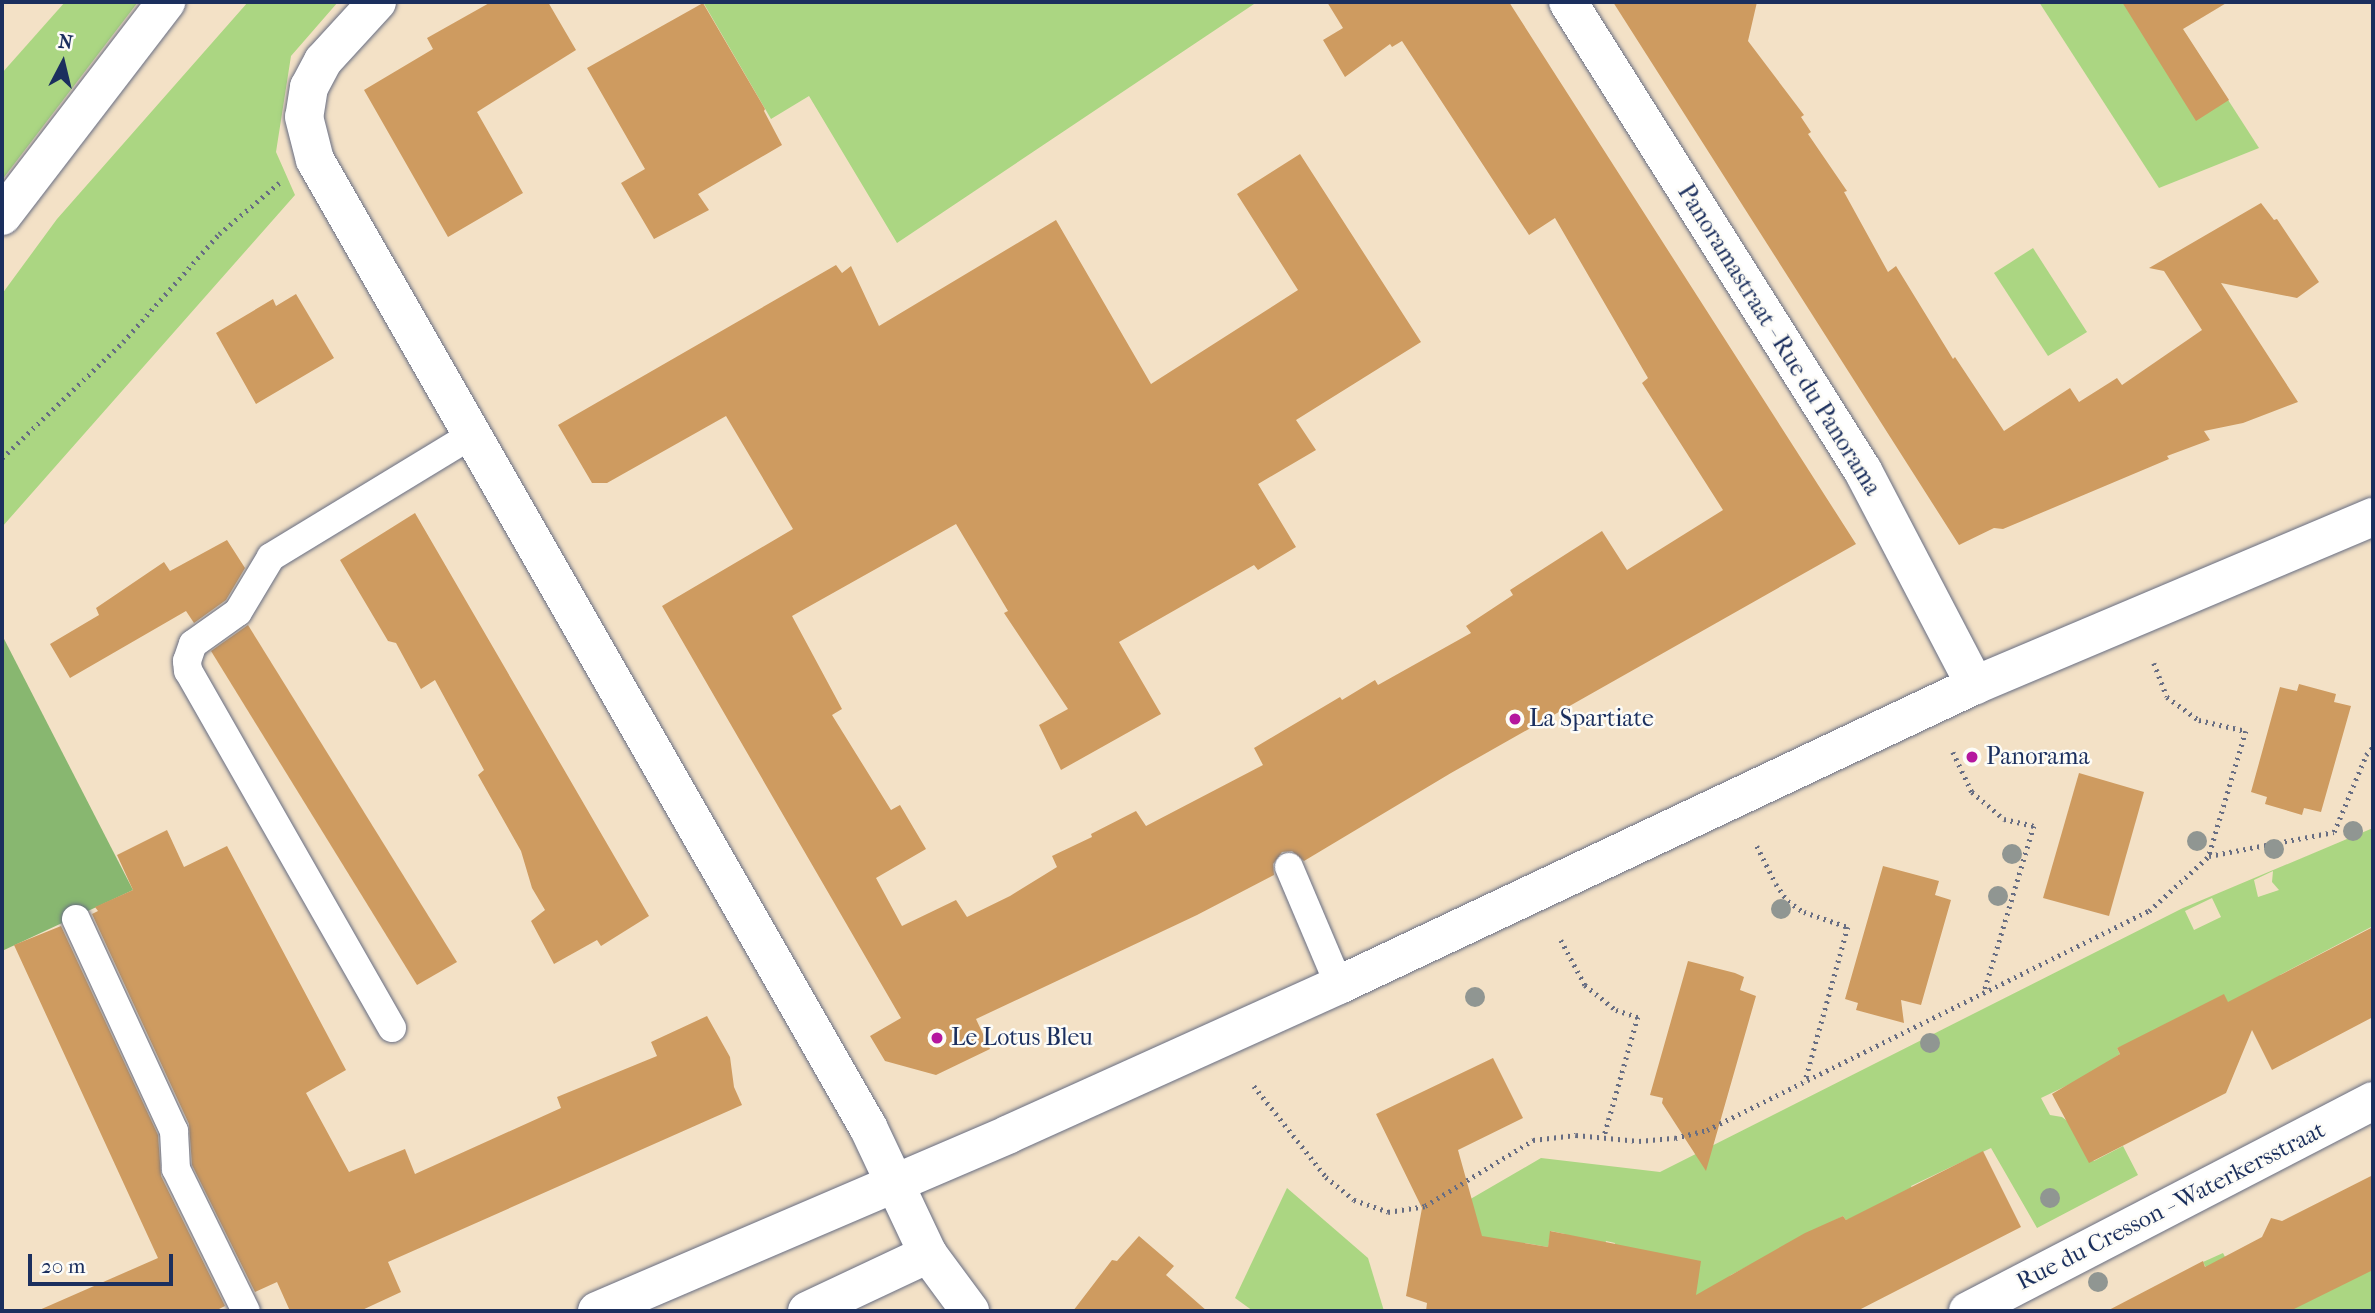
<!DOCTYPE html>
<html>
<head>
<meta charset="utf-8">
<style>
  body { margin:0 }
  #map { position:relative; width:2375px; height:1313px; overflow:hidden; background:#f3e1c6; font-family:"IM FELL French Canon",serif }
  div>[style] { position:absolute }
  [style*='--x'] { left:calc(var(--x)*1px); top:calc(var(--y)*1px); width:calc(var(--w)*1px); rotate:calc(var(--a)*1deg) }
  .green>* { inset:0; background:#abd682 }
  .forest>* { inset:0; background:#88b770 }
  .building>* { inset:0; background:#ce9b60 }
  .path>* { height:4.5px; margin-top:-2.25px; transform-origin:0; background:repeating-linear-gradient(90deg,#676d82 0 2px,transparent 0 7px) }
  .roads { filter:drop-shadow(0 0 2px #676d82) drop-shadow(0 0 2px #676d82) }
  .lane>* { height:28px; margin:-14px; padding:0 14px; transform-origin:14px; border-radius:14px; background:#fff }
  .street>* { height:38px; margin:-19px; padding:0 19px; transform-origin:19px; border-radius:19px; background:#fff }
  .secondary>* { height:38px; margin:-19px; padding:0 19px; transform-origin:19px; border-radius:19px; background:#fff }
  .primary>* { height:38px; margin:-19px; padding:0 19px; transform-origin:19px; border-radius:19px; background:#fff }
  .highway>* { height:38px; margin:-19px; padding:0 19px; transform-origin:19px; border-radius:19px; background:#fff }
  .trees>* { width:20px; height:20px; margin:-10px; border-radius:50%; background:#909692 }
  .dots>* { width:19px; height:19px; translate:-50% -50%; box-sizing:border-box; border:4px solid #fdfcf7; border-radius:50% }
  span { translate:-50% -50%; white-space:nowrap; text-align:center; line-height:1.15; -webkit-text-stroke:5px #fdfcf7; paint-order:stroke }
  .street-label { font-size:24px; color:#1b2f5e }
  .poi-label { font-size:24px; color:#1b2f5e }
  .left { translate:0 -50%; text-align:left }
  .frame { position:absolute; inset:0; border:4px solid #1b2f5e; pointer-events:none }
  .north { position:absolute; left:28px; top:28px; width:70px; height:70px; -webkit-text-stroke:5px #fdfcf7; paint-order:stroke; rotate:7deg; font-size:19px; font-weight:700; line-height:28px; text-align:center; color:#1b2f5e }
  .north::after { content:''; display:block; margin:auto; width:24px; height:32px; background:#1b2f5e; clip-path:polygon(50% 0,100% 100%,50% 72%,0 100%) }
  .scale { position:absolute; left:28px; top:1254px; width:145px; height:32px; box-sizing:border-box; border:4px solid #1b2f5e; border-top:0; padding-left:9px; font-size:21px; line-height:24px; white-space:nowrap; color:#1b2f5e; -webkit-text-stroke:5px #fdfcf7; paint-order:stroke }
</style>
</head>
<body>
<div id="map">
  <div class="green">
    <div style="clip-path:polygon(65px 2px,138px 2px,2px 180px,2px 73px)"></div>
    <div style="clip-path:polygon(248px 2px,338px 2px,291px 56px,276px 152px,295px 195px,2px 527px,2px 294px,57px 219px)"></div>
    <div style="clip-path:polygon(703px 2px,1257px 2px,897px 243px,809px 96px,771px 119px)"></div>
    <div style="clip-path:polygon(2039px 2px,2165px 2px,2259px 148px,2159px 188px)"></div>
    <div style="clip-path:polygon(2033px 248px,2087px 332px,2048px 356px,1994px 273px)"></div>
    <div style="clip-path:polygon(evenodd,2373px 828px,2373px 926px,2280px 975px,2287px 989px,2117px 1048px,2120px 1054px,2087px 1076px,2041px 1098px,2050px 1115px,2062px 1117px,2070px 1123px,2087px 1158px,2094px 1161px,2123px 1146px,2138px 1175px,2037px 1228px,1991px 1148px,1911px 1186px,1918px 1200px,1846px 1220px,1843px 1216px,1731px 1275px,1710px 1295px,1717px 1311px,1674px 1311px,1683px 1258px,1613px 1252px,1615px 1243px,1606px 1241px,1602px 1258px,1562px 1252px,1565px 1234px,1551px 1231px,1548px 1247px,1525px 1243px,1468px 1252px,1455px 1208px,1541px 1158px,1660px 1172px,2183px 908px,2373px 828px,2273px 871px,2272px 882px,2279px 890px,2258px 897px,2254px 880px,2273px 871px,2373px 828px,2212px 898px,2221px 917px,2194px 930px,2185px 911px,2212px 898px)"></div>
    <div style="clip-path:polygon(1287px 1188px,1368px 1258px,1384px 1311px,1253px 1311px,1235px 1298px)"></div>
    <div style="clip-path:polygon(2223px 1253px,2248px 1302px,2321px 1284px,2373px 1257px,2373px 1311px,2229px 1311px,2203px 1262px)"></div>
  </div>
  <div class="forest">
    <div style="clip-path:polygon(2px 635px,133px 890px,2px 951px)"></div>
  </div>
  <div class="building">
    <div style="clip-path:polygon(491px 2px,548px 2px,576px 50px,477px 112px,523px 193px,448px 237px,364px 90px,433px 49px,427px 38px)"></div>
    <div style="clip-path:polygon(1327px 2px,1509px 2px,1856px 544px,1451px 773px,1304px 861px,1292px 851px,1282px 852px,1273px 864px,1274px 875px,1197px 915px,976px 1019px,990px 1049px,936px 1075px,885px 1061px,870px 1036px,901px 1018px,662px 606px,793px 529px,726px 416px,607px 483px,592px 483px,558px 425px,836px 265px,842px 273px,851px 266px,879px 326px,1056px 220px,1151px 384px,1298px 290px,1237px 194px,1300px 154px,1421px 342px,1296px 420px,1316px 450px,1258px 484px,1296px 547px,1258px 570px,1254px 565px,1119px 642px,1161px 714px,1061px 770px,1039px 725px,1068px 709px,1004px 613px,1008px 611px,956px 524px,792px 616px,842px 709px,832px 715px,891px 810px,900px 805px,926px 849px,876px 878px,902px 926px,956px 900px,967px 917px,1010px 896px,1057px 867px,1052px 856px,1092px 837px,1091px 834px,1136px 811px,1146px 826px,1263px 765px,1254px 748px,1340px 697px,1342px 700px,1375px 680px,1378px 685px,1471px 633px,1466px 626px,1513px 595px,1510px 590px,1602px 531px,1627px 570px,1723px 510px,1642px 383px,1648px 378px,1555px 218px,1529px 235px,1402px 41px,1392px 47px,1390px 44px,1345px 77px,1323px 40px,1343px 28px)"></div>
    <div style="clip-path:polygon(1613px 2px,1757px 2px,1748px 41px,1804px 115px,1801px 117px,1811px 132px,1808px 134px,1847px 191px,1844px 192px,1888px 272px,1896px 266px,1953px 359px,1955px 357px,2004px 431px,2070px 388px,2079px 402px,2117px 378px,2122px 385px,2202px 330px,2164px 271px,2149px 268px,2261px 203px,2274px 220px,2277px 219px,2319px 282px,2297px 298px,2221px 283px,2298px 402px,2243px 423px,2204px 431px,2210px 440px,2167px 456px,2169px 459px,2003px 529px,1994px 528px,1959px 545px)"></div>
    <div style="clip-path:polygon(2122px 2px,2228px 2px,2183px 29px,2229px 100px,2196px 121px)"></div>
    <div style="clip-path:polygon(703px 3px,765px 109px,764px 111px,782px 145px,698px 194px,709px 210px,654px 239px,621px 183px,645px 169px,587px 68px)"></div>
    <div style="clip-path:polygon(296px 294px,334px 358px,256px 404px,216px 333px,273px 299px,276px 306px)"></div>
    <div style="clip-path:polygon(415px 513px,649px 916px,601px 946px,597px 940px,554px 964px,531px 921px,545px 910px,532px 888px,521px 851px,478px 775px,484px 770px,435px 680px,421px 689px,396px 643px,388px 641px,340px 560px)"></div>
    <div style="clip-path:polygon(227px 540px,245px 568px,226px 600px,194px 623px,186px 611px,70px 678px,50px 644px,99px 615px,96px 608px,164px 562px,170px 571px)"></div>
    <div style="clip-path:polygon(248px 625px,457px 962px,417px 985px,211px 651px)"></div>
    <div style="clip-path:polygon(2299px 684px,2336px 694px,2334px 702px,2351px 706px,2321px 812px,2304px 808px,2302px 815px,2265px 804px,2267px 797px,2251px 792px,2280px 687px,2297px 691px)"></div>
    <div style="clip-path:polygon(2079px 773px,2144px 792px,2109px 916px,2043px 898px)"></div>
    <div style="clip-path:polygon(167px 830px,184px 867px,227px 846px,346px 1070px,306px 1093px,349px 1172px,405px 1149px,415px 1174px,561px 1108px,557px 1097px,657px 1056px,651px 1042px,707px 1016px,730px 1057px,734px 1087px,742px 1105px,388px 1262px,401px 1292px,360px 1311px,290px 1311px,277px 1282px,255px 1292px,192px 1165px,189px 1124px,92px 914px,98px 911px,95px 907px,133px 890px,117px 855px)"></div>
    <div style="clip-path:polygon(1883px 866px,1939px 881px,1935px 895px,1951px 900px,1921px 1005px,1901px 1000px,1904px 1023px,1856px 1010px,1858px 1003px,1845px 999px)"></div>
    <div style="clip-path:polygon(61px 926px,158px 1135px,161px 1176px,225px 1306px,215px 1311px,37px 1311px,158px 1258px,14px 945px)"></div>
    <div style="clip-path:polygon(2373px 927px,2373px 1017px,2272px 1070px,2252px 1030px,2226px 1093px,2089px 1163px,2052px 1094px,2120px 1054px,2117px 1048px,2224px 994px,2228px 1002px)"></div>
    <div style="clip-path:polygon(1688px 961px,1735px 973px,1744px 977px,1740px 990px,1756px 996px,1706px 1171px,1662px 1103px,1663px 1098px,1650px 1095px)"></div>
    <div style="clip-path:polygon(1493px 1058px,1523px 1118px,1458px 1150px,1482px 1236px,1548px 1247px,1550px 1231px,1701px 1261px,1696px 1295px,1805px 1233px,1843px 1216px,1846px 1220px,1983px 1151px,2021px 1227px,1857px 1311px,1426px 1311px,1427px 1303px,1406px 1296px,1422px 1208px,1376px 1114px)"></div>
    <div style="clip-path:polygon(2373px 1175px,2373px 1270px,2290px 1311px,2107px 1311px,2203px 1261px,2205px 1267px,2262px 1237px,2271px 1218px,2282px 1221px)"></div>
    <div style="clip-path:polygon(1139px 1236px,1174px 1266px,1166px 1275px,1207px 1311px,1073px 1311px,1112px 1260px,1117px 1261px)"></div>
  </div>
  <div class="path">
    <div style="--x:2;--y:458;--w:168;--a:-43.8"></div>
    <div style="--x:123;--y:342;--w:144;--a:-48.4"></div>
    <div style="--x:219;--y:234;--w:79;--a:-40.4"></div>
    <div style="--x:2154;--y:663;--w:36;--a:69"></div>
    <div style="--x:2167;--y:697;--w:39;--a:36"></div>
    <div style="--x:2199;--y:720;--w:48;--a:13.2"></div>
    <div style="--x:2246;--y:731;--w:130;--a:106.5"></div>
    <div style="--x:1953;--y:752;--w:44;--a:64.6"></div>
    <div style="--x:1972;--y:792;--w:42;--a:40.2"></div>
    <div style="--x:2004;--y:819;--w:31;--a:13"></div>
    <div style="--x:2034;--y:826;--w:174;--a:106.7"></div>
    <div style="--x:1757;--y:846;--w:42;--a:63.4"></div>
    <div style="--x:1776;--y:884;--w:21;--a:55"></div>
    <div style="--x:1788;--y:901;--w:19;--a:35"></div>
    <div style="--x:1804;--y:912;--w:46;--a:18.8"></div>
    <div style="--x:1848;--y:927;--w:161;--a:105.5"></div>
    <div style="--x:1561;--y:940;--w:51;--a:61.9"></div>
    <div style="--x:1585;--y:985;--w:40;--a:39"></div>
    <div style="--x:1616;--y:1010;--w:23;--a:18"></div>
    <div style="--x:1638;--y:1017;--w:125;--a:105.8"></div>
    <div style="--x:1254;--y:1086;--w:116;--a:51.6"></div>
    <div style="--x:1326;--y:1177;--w:36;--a:39"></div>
    <div style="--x:1354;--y:1200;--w:36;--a:19"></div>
    <div style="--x:1388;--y:1212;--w:37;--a:-9"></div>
    <div style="--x:1425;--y:1206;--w:127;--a:-31.4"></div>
    <div style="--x:1533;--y:1140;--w:43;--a:-6.6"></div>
    <div style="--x:1576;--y:1135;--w:63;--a:5.4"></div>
    <div style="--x:1639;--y:1141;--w:36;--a:-5"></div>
    <div style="--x:1675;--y:1138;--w:33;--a:-14"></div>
    <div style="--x:1707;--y:1130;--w:493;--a:-26.4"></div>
    <div style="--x:2149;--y:911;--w:81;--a:-42.5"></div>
    <div style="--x:2209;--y:856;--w:127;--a:-10.9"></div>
    <div style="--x:2334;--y:832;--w:83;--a:-67.4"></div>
    <div style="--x:2366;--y:755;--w:11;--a:-49"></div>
  </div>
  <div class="roads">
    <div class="lane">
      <div style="--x:1289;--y:867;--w:128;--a:67"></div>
      <div style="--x:76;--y:919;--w:234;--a:65.2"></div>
      <div style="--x:174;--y:1131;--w:38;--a:87"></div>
      <div style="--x:176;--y:1169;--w:158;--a:63.8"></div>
      <div style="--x:392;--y:1028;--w:411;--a:-119.7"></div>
      <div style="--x:188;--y:671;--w:10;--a:-96"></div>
      <div style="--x:187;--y:661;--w:18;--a:-71"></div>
      <div style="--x:193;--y:644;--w:55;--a:-35.4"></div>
      <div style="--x:238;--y:612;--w:64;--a:-59"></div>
      <div style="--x:271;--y:557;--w:235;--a:-31.3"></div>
    </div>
    <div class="street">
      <div style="--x:377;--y:2;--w:80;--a:132.5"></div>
      <div style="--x:323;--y:61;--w:30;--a:118"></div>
      <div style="--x:309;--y:87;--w:30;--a:99"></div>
      <div style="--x:304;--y:117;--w:44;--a:75.7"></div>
      <div style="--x:315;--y:160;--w:1114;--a:60.24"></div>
      <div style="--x:868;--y:1127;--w:140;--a:64.7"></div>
      <div style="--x:928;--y:1254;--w:71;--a:53.6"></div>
      <div style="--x:1568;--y:2;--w:554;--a:57.83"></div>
      <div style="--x:1863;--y:471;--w:242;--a:62.4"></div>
      <div style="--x:1968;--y:1311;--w:456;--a:-27.4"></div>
    </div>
    <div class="secondary">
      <div style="--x:597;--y:1311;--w:448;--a:-23.2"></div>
      <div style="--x:1009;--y:1134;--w:362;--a:-24.3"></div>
      <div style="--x:1339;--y:985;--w:703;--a:-25.25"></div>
      <div style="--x:1975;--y:685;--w:432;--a:-22.9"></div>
    </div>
    <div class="primary">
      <div style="--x:807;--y:1311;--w:134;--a:-25.2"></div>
    </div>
    <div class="highway">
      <div style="--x:2;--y:216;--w:270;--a:-52.5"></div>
    </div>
  </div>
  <div class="trees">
    <div style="left:2353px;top:831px"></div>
    <div style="left:2197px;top:841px"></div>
    <div style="left:2274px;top:849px"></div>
    <div style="left:2012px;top:854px"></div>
    <div style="left:1998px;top:896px"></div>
    <div style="left:1781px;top:909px"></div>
    <div style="left:1475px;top:997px"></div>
    <div style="left:1930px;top:1043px"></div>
    <div style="left:2050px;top:1198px"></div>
    <div style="left:2098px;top:1282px"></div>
  </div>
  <div class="dots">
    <div style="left:1515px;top:719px;background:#b5179e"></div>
    <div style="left:1972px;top:757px;background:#b5179e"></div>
    <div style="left:937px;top:1038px;background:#b5179e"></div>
  </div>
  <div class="street-label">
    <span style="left:1779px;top:340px;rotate:58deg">Panoramastraat - Rue du Panorama</span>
    <span style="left:2171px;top:1206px;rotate:-27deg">Rue du Cresson - Waterkersstraat</span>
  </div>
  <div class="poi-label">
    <span class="left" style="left:1529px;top:719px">La Spartiate</span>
    <span class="left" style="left:1986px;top:757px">Panorama</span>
    <span class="left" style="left:951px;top:1038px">Le Lotus Bleu</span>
  </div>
  <div class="frame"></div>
  <div class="north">N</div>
  <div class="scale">20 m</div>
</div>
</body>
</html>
